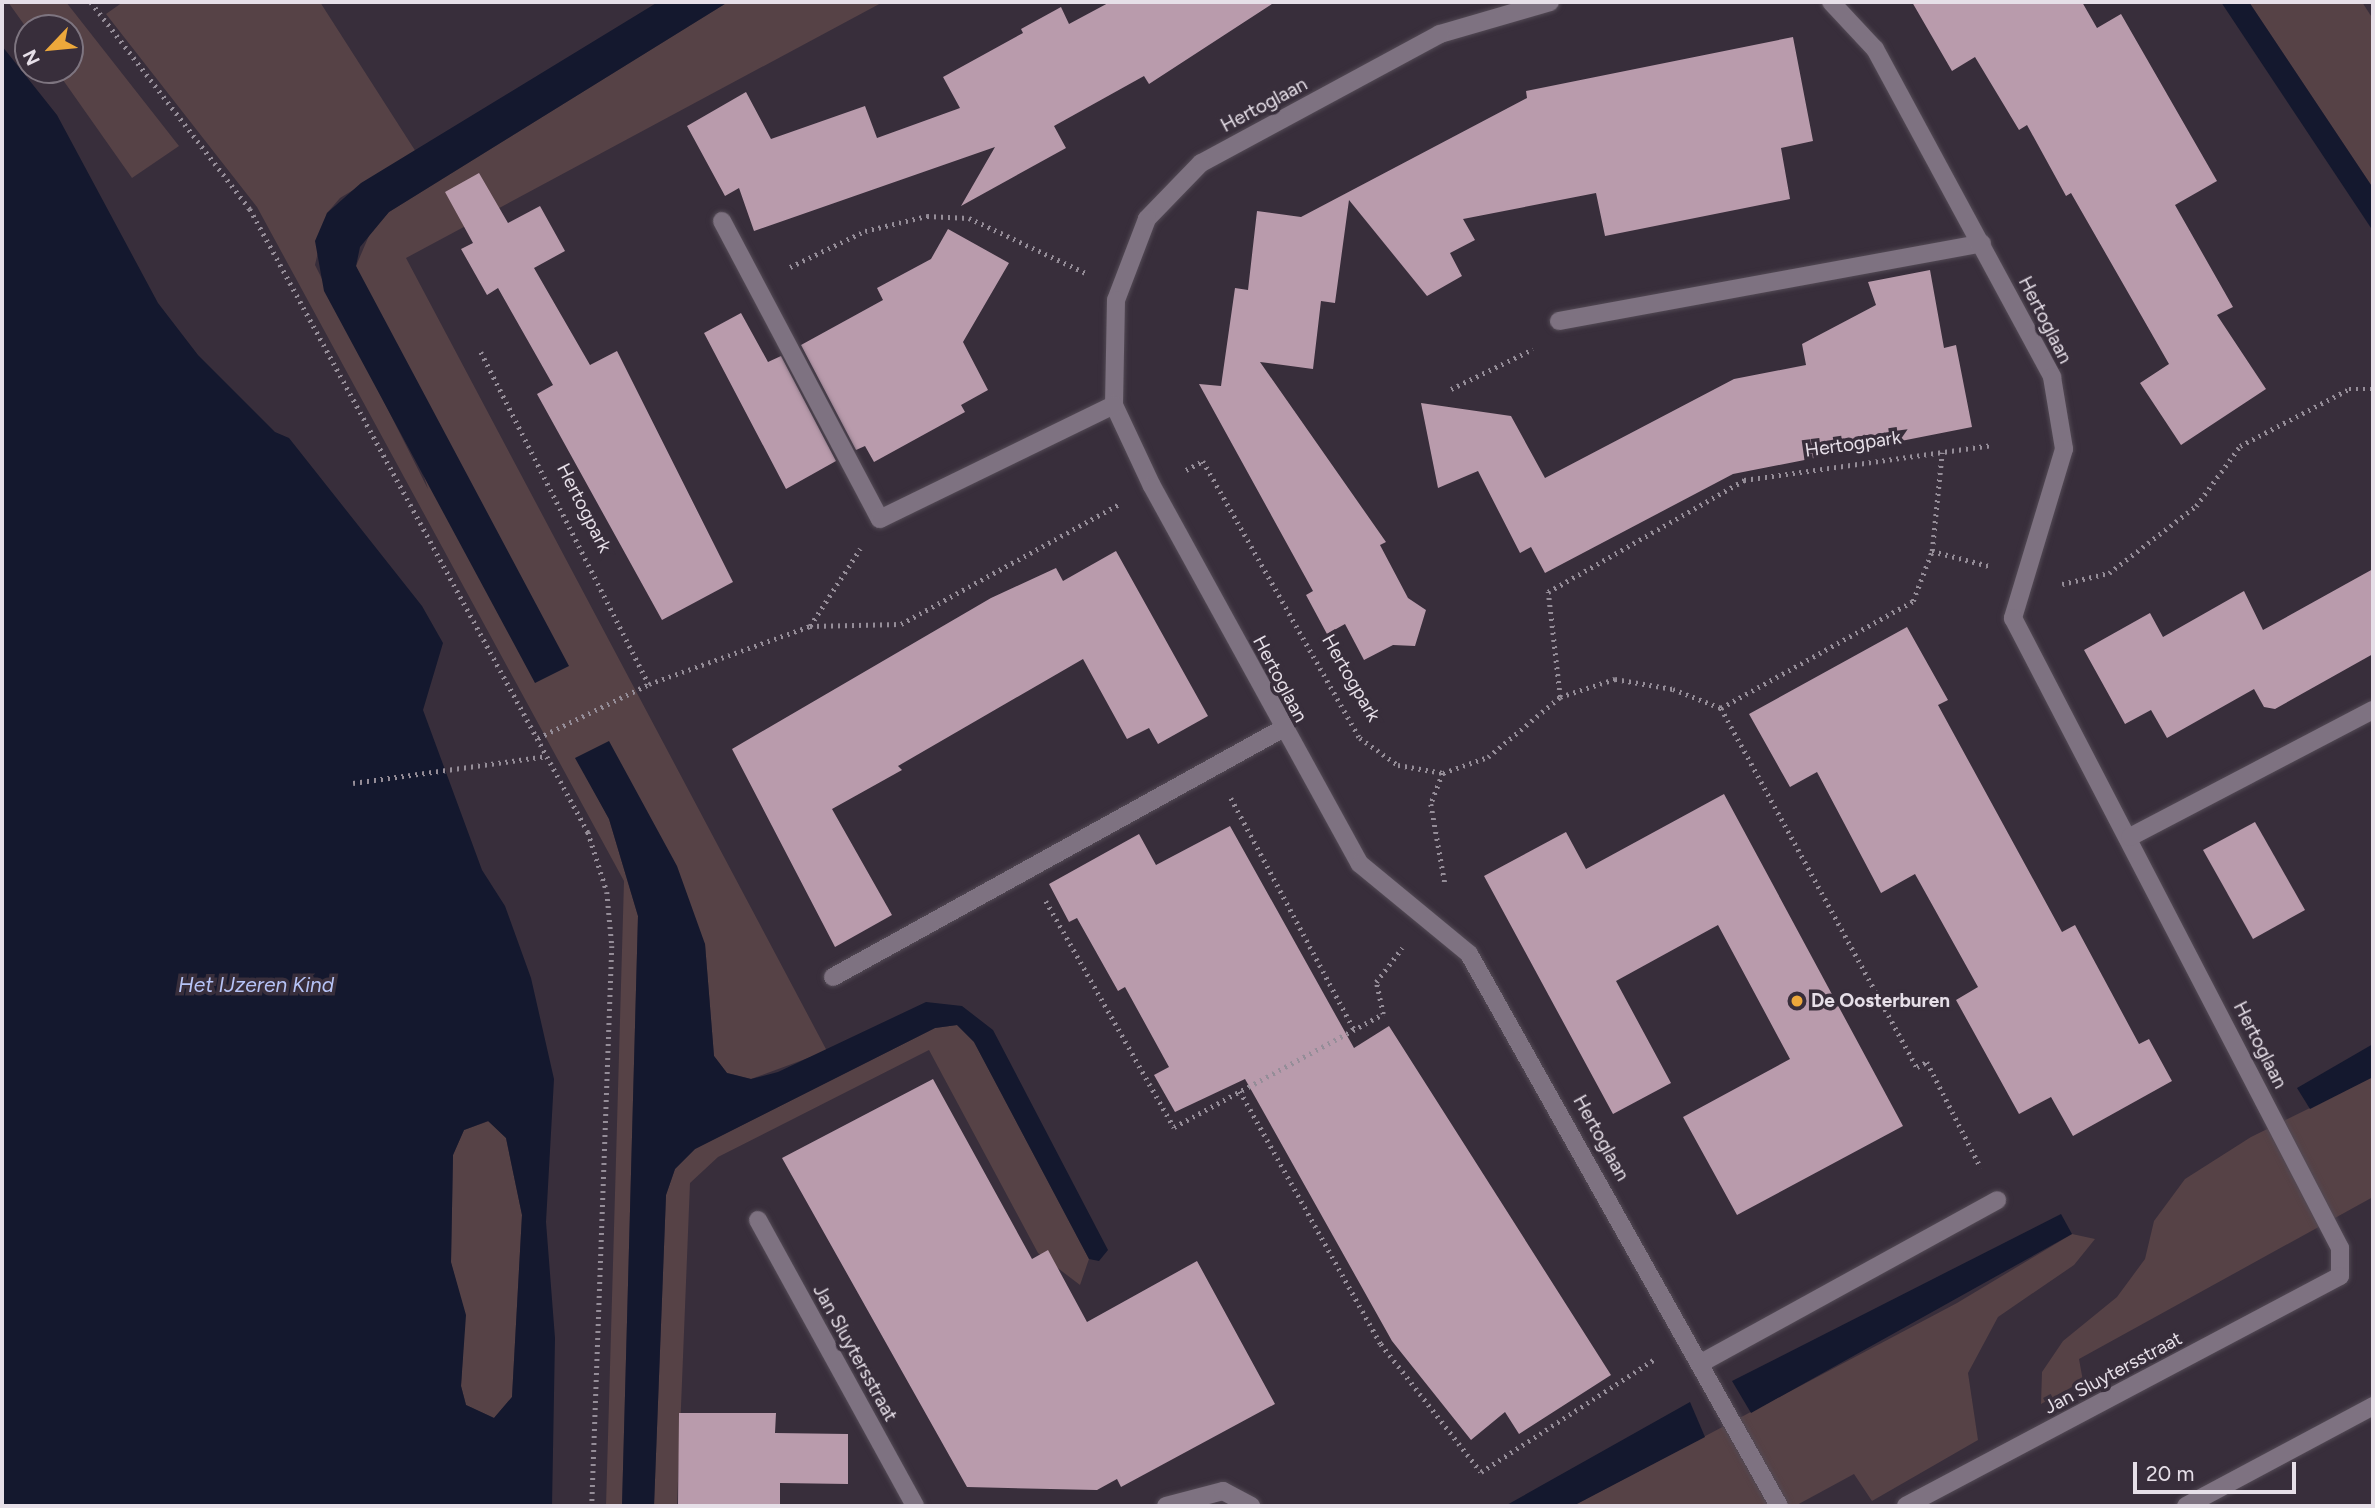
<!DOCTYPE html>
<html>
<head>
<meta charset="utf-8">
<style>
  body { margin:0 }
  #map { position:relative; width:2375px; height:1508px; overflow:hidden; background:#382e3b; font-family:Figtree,sans-serif }
  div>[style] { position:absolute }
  [style*='--x'] { left:calc(var(--x)*1px); top:calc(var(--y)*1px); width:calc(var(--w)*1px); rotate:calc(var(--a)*1deg) }
  .green>* { inset:0; background:#564246 }
  .water>* { inset:0; background:#14182e }
  .building>* { inset:0; background:#b99bac }
  .path>* { height:4.5px; margin-top:-2.25px; transform-origin:0; background:repeating-linear-gradient(90deg,#958d98 0 2px,transparent 0 7px) }
  .roads { filter:drop-shadow(0 0 2px #534a55) drop-shadow(0 0 2px #534a55) }
  .lane>* { height:18px; margin:-9px; padding:0 9px; transform-origin:9px; border-radius:9px; background:#7e7281 }
  .street>* { height:18px; margin:-9px; padding:0 9px; transform-origin:9px; border-radius:9px; background:#7e7281 }
  .dots>* { width:19px; height:19px; translate:-50% -50%; box-sizing:border-box; border:4px solid #382e3b; border-radius:50% }
  span { translate:-50% -50%; white-space:nowrap; text-align:center; line-height:1.15; -webkit-text-stroke:7px #382e3b; paint-order:stroke }
  .street-label { font-size:19px; color:#e6dfe8 }
  .poi-label { font-size:19px; color:#e6dfe8; font-weight:700 }
  .left { translate:0 -50%; text-align:left }
  .water-label { font-size:21px; color:#b6c3f6; font-style:italic }
  .frame { position:absolute; inset:0; border:4px solid #e6dfe8; pointer-events:none }
  .north { position:absolute; left:14px; top:14px; width:70px; height:70px; box-sizing:border-box; background:#382e3b; border:2px solid #7e7580; border-radius:50%; rotate:244deg; font-size:19px; font-weight:700; line-height:28px; text-align:center; color:#e6dfe8 }
  .north::after { content:''; display:block; margin:auto; width:24px; height:32px; background:#eda83b; clip-path:polygon(50% 0,100% 100%,50% 72%,0 100%) }
  .scale { position:absolute; left:2133px; top:1462px; width:163px; height:32px; box-sizing:border-box; border:4px solid #e6dfe8; border-top:0; padding-left:9px; font-size:21px; line-height:24px; white-space:nowrap; color:#e6dfe8; -webkit-text-stroke:5px #382e3b; paint-order:stroke }
</style>
</head>
<body>
<div id="map">
  <div class="green">
    <div style="clip-path:polygon(8px 2px,66px 2px,179px 146px,132px 178px,56px 70px,70px 70px,70px 28px,28px 30px)"></div>
    <div style="clip-path:polygon(123px 2px,320px 2px,416px 152px,340px 198px,327px 213px,315px 265px,428px 489px,356px 266px,371px 231px,389px 212px,728px 2px,883px 2px,406px 258px,827px 1051px,751px 1079px,727px 1073px,714px 1056px,705px 944px,576px 757px,609px 819px,638px 916px,622px 1506px,606px 1506px,624px 881px,257px 207px,106px 14px)"></div>
    <div style="clip-path:polygon(2249px 2px,2362px 2px,2373px 19px,2373px 188px)"></div>
    <div style="clip-path:polygon(957px 1025px,974px 1042px,1089px 1259px,1080px 1285px,1038px 1253px,929px 1050px,718px 1157px,690px 1183px,677px 1506px,654px 1506px,666px 1195px,675px 1169px,695px 1149px,770px 1111px,935px 1028px)"></div>
    <div style="clip-path:polygon(2373px 1077px,2373px 1197px,2079px 1359px,2083px 1381px,2041px 1404px,2042px 1372px,2063px 1341px,2117px 1297px,2145px 1259px,2154px 1221px,2185px 1179px,2251px 1137px)"></div>
    <div style="clip-path:polygon(489px 1121px,506px 1138px,522px 1215px,512px 1397px,494px 1418px,466px 1405px,461px 1386px,465px 1315px,451px 1263px,453px 1155px,464px 1130px)"></div>
    <div style="clip-path:polygon(2072px 1234px,2095px 1239px,2074px 1265px,1998px 1317px,1968px 1373px,1978px 1440px,1872px 1501px,1854px 1474px,1795px 1506px,1573px 1506px,1957px 1303px)"></div>
  </div>
  <div class="water">
    <div style="clip-path:polygon(658px 2px,728px 2px,389px 212px,360px 247px,356px 266px,569px 666px,535px 683px,324px 291px,315px 241px,327px 213px,361px 183px)"></div>
    <div style="clip-path:polygon(2221px 2px,2249px 2px,2373px 188px,2373px 231px)"></div>
    <div style="clip-path:polygon(evenodd,2px 46px,57px 115px,158px 303px,198px 355px,275px 432px,289px 438px,422px 606px,443px 643px,423px 710px,482px 870px,505px 906px,531px 978px,554px 1079px,546px 1222px,555px 1338px,552px 1506px,2px 1506px,2px 46px,488px 1121px,506px 1138px,522px 1215px,512px 1397px,494px 1418px,466px 1405px,461px 1386px,466px 1315px,451px 1262px,453px 1155px,464px 1130px,488px 1121px)"></div>
    <div style="clip-path:polygon(609px 741px,677px 866px,705px 944px,714px 1056px,727px 1073px,751px 1079px,778px 1072px,926px 1002px,962px 1006px,993px 1030px,1108px 1250px,1099px 1261px,1089px 1259px,974px 1042px,957px 1025px,935px 1028px,695px 1149px,675px 1169px,666px 1195px,654px 1506px,622px 1506px,638px 916px,609px 819px,575px 758px)"></div>
    <div style="clip-path:polygon(2373px 1044px,2373px 1077px,2310px 1109px,2297px 1088px)"></div>
    <div style="clip-path:polygon(2061px 1214px,2072px 1234px,1751px 1413px,1732px 1381px)"></div>
    <div style="clip-path:polygon(1690px 1402px,1705px 1437px,1573px 1506px,1505px 1506px)"></div>
  </div>
  <div class="building">
    <div style="clip-path:polygon(1110px 2px,1275px 2px,1149px 84px,1144px 76px,1054px 126px,1066px 148px,961px 206px,995px 147px,754px 231px,739px 188px,725px 196px,687px 126px,746px 92px,771px 139px,865px 106px,877px 138px,960px 108px,943px 77px,1023px 33px,1021px 29px,1061px 7px,1069px 24px)"></div>
    <div style="clip-path:polygon(1912px 2px,2082px 2px,2097px 28px,2121px 14px,2217px 181px,2175px 205px,2233px 307px,2217px 315px,2266px 389px,2181px 445px,2140px 383px,2169px 364px,2071px 193px,2066px 196px,2027px 125px,2019px 130px,1975px 57px,1952px 71px)"></div>
    <div style="clip-path:polygon(1793px 37px,1813px 141px,1781px 148px,1790px 199px,1605px 236px,1596px 193px,1463px 219px,1475px 240px,1450px 253px,1462px 276px,1427px 296px,1349px 200px,1335px 303px,1321px 301px,1313px 369px,1260px 362px,1386px 542px,1380px 545px,1408px 598px,1426px 610px,1415px 646px,1393px 645px,1364px 660px,1345px 624px,1327px 634px,1306px 595px,1313px 591px,1199px 384px,1221px 386px,1235px 288px,1248px 290px,1257px 211px,1301px 217px,1527px 98px,1526px 91px)"></div>
    <div style="clip-path:polygon(479px 173px,508px 223px,540px 206px,565px 251px,534px 268px,590px 365px,617px 351px,733px 582px,662px 620px,537px 394px,553px 385px,498px 288px,487px 295px,461px 249px,473px 243px,445px 192px)"></div>
    <div style="clip-path:polygon(948px 229px,1009px 263px,963px 342px,988px 390px,961px 405px,965px 412px,874px 462px,865px 446px,856px 450px,801px 345px,883px 300px,877px 288px,931px 259px)"></div>
    <div style="clip-path:polygon(1930px 270px,1944px 348px,1956px 345px,1972px 427px,1733px 474px,1545px 573px,1531px 547px,1520px 553px,1478px 471px,1438px 488px,1421px 403px,1511px 416px,1545px 478px,1734px 379px,1806px 365px,1802px 344px,1876px 305px,1868px 282px)"></div>
    <div style="clip-path:polygon(741px 313px,768px 362px,781px 356px,836px 461px,786px 489px,704px 333px)"></div>
    <div style="clip-path:polygon(1116px 551px,1208px 716px,1158px 744px,1149px 728px,1127px 739px,1083px 659px,898px 766px,902px 770px,832px 809px,892px 915px,835px 947px,732px 749px,991px 598px,1056px 568px,1063px 581px)"></div>
    <div style="clip-path:polygon(2373px 569px,2373px 654px,2275px 709px,2264px 707px,2254px 689px,2167px 738px,2151px 710px,2125px 724px,2084px 650px,2150px 613px,2163px 637px,2244px 591px,2263px 630px)"></div>
    <div style="clip-path:polygon(1907px 627px,1948px 700px,1938px 705px,2062px 932px,2075px 925px,2139px 1044px,2149px 1039px,2172px 1081px,2073px 1136px,2051px 1097px,2019px 1114px,1956px 1000px,1978px 987px,1915px 874px,1881px 893px,1817px 772px,1790px 787px,1749px 714px)"></div>
    <div style="clip-path:polygon(1724px 794px,1903px 1126px,1737px 1215px,1683px 1117px,1790px 1059px,1718px 925px,1616px 981px,1671px 1083px,1613px 1114px,1484px 876px,1566px 832px,1586px 869px)"></div>
    <div style="clip-path:polygon(2255px 822px,2305px 910px,2253px 939px,2203px 850px)"></div>
    <div style="clip-path:polygon(1230px 826px,1354px 1048px,1389px 1026px,1611px 1375px,1519px 1434px,1505px 1412px,1471px 1440px,1392px 1341px,1245px 1079px,1175px 1112px,1154px 1075px,1169px 1067px,1125px 987px,1118px 991px,1077px 918px,1069px 922px,1049px 884px,1139px 834px,1156px 865px)"></div>
    <div style="clip-path:polygon(933px 1079px,1032px 1259px,1048px 1250px,1087px 1322px,1197px 1261px,1275px 1404px,1121px 1487px,1117px 1479px,1097px 1490px,967px 1487px,782px 1158px)"></div>
    <div style="clip-path:polygon(679px 1413px,776px 1413px,775px 1433px,848px 1434px,848px 1484px,780px 1483px,780px 1506px,678px 1506px)"></div>
  </div>
  <div class="path">
    <div style="--x:91;--y:2;--w:261;--a:52.5"></div>
    <div style="--x:250;--y:209;--w:709;--a:61.52"></div>
    <div style="--x:588;--y:832;--w:63;--a:72.4"></div>
    <div style="--x:607;--y:892;--w:54;--a:84.7"></div>
    <div style="--x:612;--y:946;--w:560;--a:92.05"></div>
    <div style="--x:790;--y:267;--w:83;--a:-25.6"></div>
    <div style="--x:865;--y:231;--w:64;--a:-13.6"></div>
    <div style="--x:927;--y:216;--w:42;--a:2.7"></div>
    <div style="--x:969;--y:218;--w:132;--a:25.2"></div>
    <div style="--x:481;--y:352;--w:372;--a:63.2"></div>
    <div style="--x:649;--y:684;--w:171;--a:-19.8"></div>
    <div style="--x:810;--y:626;--w:92;--a:-57"></div>
    <div style="--x:1451;--y:389;--w:91;--a:-26"></div>
    <div style="--x:1186;--y:470;--w:19;--a:-28"></div>
    <div style="--x:1203;--y:461;--w:318;--a:60.5"></div>
    <div style="--x:1360;--y:738;--w:47;--a:35.4"></div>
    <div style="--x:1398;--y:765;--w:46;--a:10.1"></div>
    <div style="--x:1443;--y:773;--w:48;--a:-19.6"></div>
    <div style="--x:1488;--y:757;--w:94;--a:-39.8"></div>
    <div style="--x:1560;--y:697;--w:106;--a:-96.5"></div>
    <div style="--x:1548;--y:592;--w:226;--a:-29.7"></div>
    <div style="--x:1744;--y:480;--w:251;--a:-8"></div>
    <div style="--x:1932;--y:551;--w:59;--a:14.7"></div>
    <div style="--x:2062;--y:584;--w:48;--a:-13.2"></div>
    <div style="--x:2109;--y:573;--w:110;--a:-37.6"></div>
    <div style="--x:2196;--y:506;--w:74;--a:-53.7"></div>
    <div style="--x:2240;--y:446;--w:123;--a:-27.6"></div>
    <div style="--x:2349;--y:389;--w:24;--a:0"></div>
    <div style="--x:810;--y:626;--w:91;--a:-1.3"></div>
    <div style="--x:901;--y:624;--w:249;--a:-28.8"></div>
    <div style="--x:1560;--y:697;--w:58;--a:-18.1"></div>
    <div style="--x:1615;--y:679;--w:59;--a:9.8"></div>
    <div style="--x:1673;--y:689;--w:52;--a:21.6"></div>
    <div style="--x:1721;--y:708;--w:409;--a:61.4"></div>
    <div style="--x:1917;--y:1067;--w:11;--a:-27"></div>
    <div style="--x:1927;--y:1062;--w:119;--a:63"></div>
    <div style="--x:1721;--y:708;--w:220;--a:-29.1"></div>
    <div style="--x:1913;--y:601;--w:53;--a:-69.2"></div>
    <div style="--x:1932;--y:551;--w:99;--a:-84.2"></div>
    <div style="--x:538;--y:738;--w:123;--a:-25.9"></div>
    <div style="--x:1443;--y:773;--w:33;--a:111"></div>
    <div style="--x:1431;--y:804;--w:80;--a:80"></div>
    <div style="--x:353;--y:783;--w:196;--a:-7.9"></div>
    <div style="--x:1231;--y:798;--w:262;--a:62"></div>
    <div style="--x:1046;--y:901;--w:260;--a:60.5"></div>
    <div style="--x:1174;--y:1127;--w:238;--a:-28.4"></div>
    <div style="--x:1383;--y:1014;--w:33;--a:-102"></div>
    <div style="--x:1376;--y:982;--w:43;--a:-52.6"></div>
    <div style="--x:1240;--y:1091;--w:290;--a:60.9"></div>
    <div style="--x:1381;--y:1344;--w:162;--a:52"></div>
    <div style="--x:1481;--y:1472;--w:207;--a:-33"></div>
  </div>
  <div class="roads">
    <div class="lane">
      <div style="--x:1559;--y:321;--w:430;--a:-10.4"></div>
      <div style="--x:833;--y:977;--w:513;--a:-28.91"></div>
      <div style="--x:1701;--y:1363;--w:338;--a:-28.8"></div>
    </div>
    <div class="street">
      <div style="--x:1550;--y:2;--w:115;--a:163.8"></div>
      <div style="--x:1440;--y:34;--w:272;--a:151.6"></div>
      <div style="--x:1201;--y:163;--w:78;--a:134"></div>
      <div style="--x:1147;--y:219;--w:87;--a:110.9"></div>
      <div style="--x:1116;--y:300;--w:105;--a:91.1"></div>
      <div style="--x:1114;--y:405;--w:89;--a:64.9"></div>
      <div style="--x:1152;--y:486;--w:431;--a:61.2"></div>
      <div style="--x:1360;--y:864;--w:141;--a:39.5"></div>
      <div style="--x:1469;--y:954;--w:633;--a:60.68"></div>
      <div style="--x:1831;--y:2;--w:64;--a:46.9"></div>
      <div style="--x:1875;--y:49;--w:373;--a:61.6"></div>
      <div style="--x:2052;--y:377;--w:73;--a:80.5"></div>
      <div style="--x:2064;--y:449;--w:177;--a:106.8"></div>
      <div style="--x:2013;--y:618;--w:710;--a:62.57"></div>
      <div style="--x:2340;--y:1248;--w:28;--a:90"></div>
      <div style="--x:2340;--y:1276;--w:491;--a:152.1"></div>
      <div style="--x:722;--y:221;--w:337;--a:62.1"></div>
      <div style="--x:880;--y:519;--w:260;--a:-26"></div>
      <div style="--x:2130;--y:837;--w:274;--a:-27.6"></div>
      <div style="--x:758;--y:1220;--w:326;--a:61.2"></div>
      <div style="--x:1166;--y:1506;--w:59;--a:-14.7"></div>
      <div style="--x:1223;--y:1491;--w:32;--a:28"></div>
      <div style="--x:2186;--y:1506;--w:212;--a:-28.1"></div>
    </div>
  </div>
  <div class="dots">
    <div style="left:1797px;top:1001px;background:#eda83b"></div>
  </div>
  <div class="street-label">
    <span style="left:1264px;top:105px;rotate:-28deg">Hertoglaan</span>
    <span style="left:2045px;top:320px;rotate:63deg">Hertoglaan</span>
    <span style="left:1853px;top:444px;rotate:-8deg">Hertogpark</span>
    <span style="left:584px;top:508px;rotate:63deg">Hertogpark</span>
    <span style="left:1351px;top:678px;rotate:60deg">Hertogpark</span>
    <span style="left:1280px;top:679px;rotate:62deg">Hertoglaan</span>
    <span style="left:2260px;top:1045px;rotate:63deg">Hertoglaan</span>
    <span style="left:1601px;top:1138px;rotate:61deg">Hertoglaan</span>
    <span style="left:855px;top:1353px;rotate:61deg">Jan Sluytersstraat</span>
    <span style="left:2113px;top:1373px;rotate:-28deg">Jan Sluytersstraat</span>
  </div>
  <div class="poi-label">
    <span class="left" style="left:1811px;top:1001px">De Oosterburen</span>
  </div>
  <div class="water-label">
    <span style="left:256px;top:985px">Het IJzeren Kind</span>
  </div>
  <div class="frame"></div>
  <div class="north">N</div>
  <div class="scale">20 m</div>
</div>
</body>
</html>
